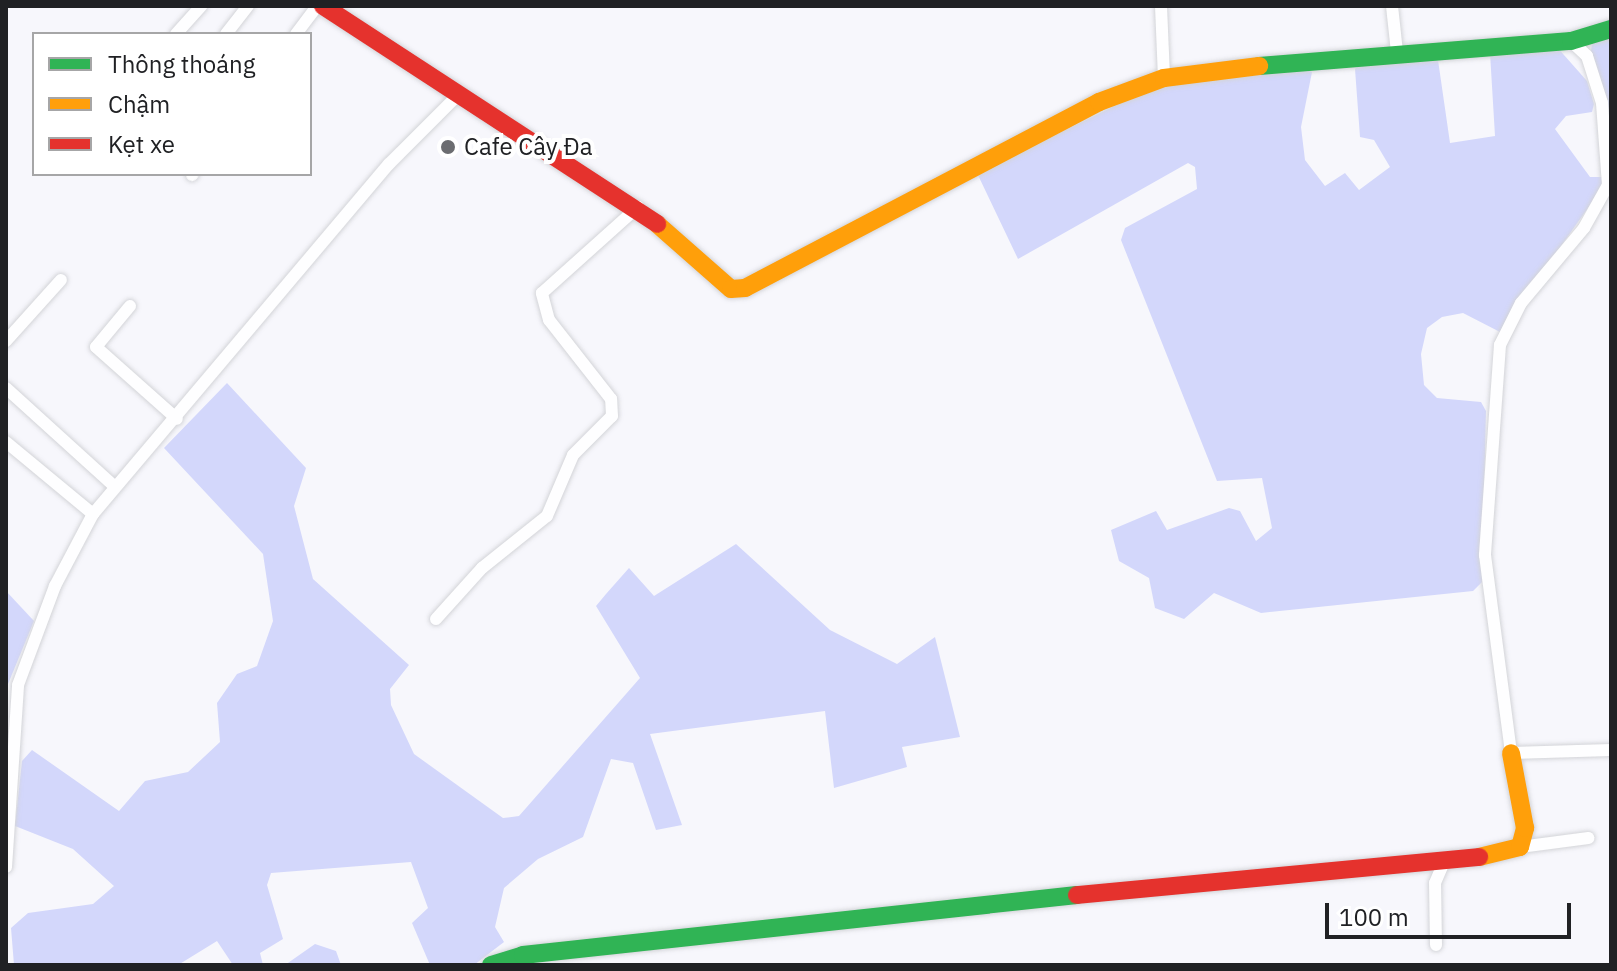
<!DOCTYPE html>
<html>
<head>
<meta charset="utf-8">
<style>
  body { margin:0 }
  #map { position:relative; width:1617px; height:971px; overflow:hidden; background:#f7f7fc; font-family:"IBM Plex Sans",sans-serif }
  div>[style] { position:absolute }
  [style*='--x'] { left:calc(var(--x)*1px); top:calc(var(--y)*1px); width:calc(var(--w)*1px); rotate:calc(var(--a)*1deg) }
  .green>* { inset:0; background:#d3d7fb }
  .roads { filter:drop-shadow(0 0 2px #d3d4d8) drop-shadow(0 0 2px #d3d4d8) }
  .street>* { height:12px; margin:-6px; padding:0 6px; transform-origin:6px; border-radius:6px; background:#fefeff }
  .fast>* { height:18px; margin:-9px; padding:0 9px; transform-origin:9px; border-radius:9px; background:#30b455 }
  .slow>* { height:18px; margin:-9px; padding:0 9px; transform-origin:9px; border-radius:9px; background:#ff9f0a }
  .jam>* { height:18px; margin:-9px; padding:0 9px; transform-origin:9px; border-radius:9px; background:#e5322d }
  .dots>* { width:22px; height:22px; translate:-50% -50%; box-sizing:border-box; border:4px solid #fff; border-radius:50% }
  span { translate:-50% -50%; white-space:nowrap; text-align:center; line-height:1.15; -webkit-text-stroke:8px #fff; paint-order:stroke }
  .poi-label { font-size:24px; color:#202124 }
  .left { translate:0 -50%; text-align:left }
  .frame { position:absolute; inset:0; border:8px solid #202124; pointer-events:none }
  .legend { position:absolute; left:32px; top:32px; width:280px; height:144px; box-sizing:border-box; background:#fff; border:2px solid #a6a6a7; margin:0; padding:10px 14px; list-style:none; font-size:24px; color:#202124 }
  .legend li { display:flex; align-items:center; gap:16px; height:40px }
  .legend b { width:40px; border:2px solid #a6a6a7 }
  .scale { position:absolute; left:1325px; top:903px; width:246px; height:36px; box-sizing:border-box; border:4px solid #202124; border-top:0; padding-left:10px; font-size:24px; line-height:28px; white-space:nowrap; color:#202124; -webkit-text-stroke:6px #fff; paint-order:stroke }
</style>
</head>
<body>
<div id="map">
  <div class="green">
    <div style="clip-path:polygon(1611px 38px,1611px 116px,1591px 51px,1592px 43px)"></div>
    <div style="clip-path:polygon(1556px 46px,1587px 81px,1594px 104px,1592px 112px,1566px 116px,1555px 129px,1590px 177px,1604px 177px,1600px 191px,1500px 332px,1463px 313px,1442px 317px,1427px 328px,1421px 354px,1424px 385px,1437px 398px,1481px 402px,1486px 411px,1482px 582px,1473px 591px,1261px 613px,1214px 593px,1184px 619px,1155px 608px,1149px 578px,1119px 561px,1111px 530px,1156px 511px,1167px 530px,1229px 508px,1240px 511px,1256px 541px,1272px 528px,1262px 478px,1217px 481px,1121px 240px,1125px 228px,1197px 189px,1195px 167px,1188px 163px,1018px 259px,977px 173px,1164px 82px,1300px 66px,1312px 72px,1301px 127px,1305px 160px,1325px 186px,1345px 173px,1359px 190px,1390px 167px,1374px 140px,1360px 137px,1355px 69px,1363px 61px,1438px 60px,1450px 143px,1495px 136px,1490px 53px)"></div>
    <div style="clip-path:polygon(227px 383px,306px 468px,294px 506px,313px 579px,409px 665px,390px 689px,391px 705px,414px 754px,503px 818px,519px 816px,640px 678px,596px 606px,606px 594px,629px 568px,654px 596px,736px 544px,830px 630px,897px 664px,935px 637px,960px 737px,902px 747px,907px 767px,834px 788px,825px 711px,650px 734px,682px 825px,656px 830px,633px 763px,611px 759px,583px 837px,538px 859px,504px 888px,495px 927px,504px 942px,474px 965px,430px 965px,412px 923px,428px 908px,411px 862px,271px 873px,267px 885px,283px 939px,260px 953px,263px 965px,233px 965px,217px 941px,178px 965px,14px 965px,11px 928px,28px 913px,93px 904px,114px 886px,73px 849px,15px 826px,22px 761px,32px 750px,119px 811px,145px 781px,188px 772px,220px 742px,217px 703px,237px 674px,257px 666px,273px 621px,263px 554px,164px 448px)"></div>
    <div style="clip-path:polygon(6px 591px,34px 621px,6px 689px)"></div>
    <div style="clip-path:polygon(315px 944px,336px 951px,341px 965px,285px 965px)"></div>
  </div>
  <div class="roads">
    <div class="street">
      <div style="--x:1161;--y:6;--w:72;--a:87.6"></div>
      <div style="--x:1392;--y:6;--w:46;--a:83.8"></div>
      <div style="--x:176;--y:34;--w:38;--a:-48"></div>
      <div style="--x:226;--y:34;--w:36;--a:-52"></div>
      <div style="--x:296;--y:34;--w:35;--a:-53"></div>
      <div style="--x:1571;--y:41;--w:22;--a:43"></div>
      <div style="--x:1587;--y:56;--w:49;--a:72.3"></div>
      <div style="--x:1602;--y:103;--w:82;--a:85.8"></div>
      <div style="--x:1608;--y:185;--w:49;--a:119.2"></div>
      <div style="--x:1584;--y:228;--w:98;--a:130"></div>
      <div style="--x:1521;--y:303;--w:47;--a:116.6"></div>
      <div style="--x:1500;--y:345;--w:211;--a:94.1"></div>
      <div style="--x:1485;--y:555;--w:200;--a:82.5"></div>
      <div style="--x:1511;--y:753;--w:100;--a:-1.7"></div>
      <div style="--x:192;--y:175;--w:1;--a:-45"></div>
      <div style="--x:130;--y:306;--w:53;--a:129.7"></div>
      <div style="--x:96;--y:347;--w:108;--a:41.6"></div>
      <div style="--x:6;--y:341;--w:82;--a:-48"></div>
      <div style="--x:6;--y:388;--w:146;--a:42.2"></div>
      <div style="--x:6;--y:442;--w:113;--a:39.6"></div>
      <div style="--x:436;--y:619;--w:69;--a:-48"></div>
      <div style="--x:482;--y:568;--w:83;--a:-38.7"></div>
      <div style="--x:547;--y:516;--w:66;--a:-66.9"></div>
      <div style="--x:573;--y:455;--w:55;--a:-45"></div>
      <div style="--x:612;--y:416;--w:17;--a:-93"></div>
      <div style="--x:611;--y:399;--w:100;--a:-128.1"></div>
      <div style="--x:549;--y:320;--w:28;--a:-105"></div>
      <div style="--x:542;--y:293;--w:129;--a:-41.9"></div>
      <div style="--x:1520;--y:847;--w:69;--a:-7.5"></div>
      <div style="--x:6;--y:867;--w:182;--a:-86.2"></div>
      <div style="--x:18;--y:685;--w:106;--a:-69.5"></div>
      <div style="--x:55;--y:586;--w:81;--a:-62.2"></div>
      <div style="--x:93;--y:514;--w:458;--a:-49.8"></div>
      <div style="--x:389;--y:164;--w:96;--a:-45"></div>
      <div style="--x:1436;--y:945;--w:62;--a:-90.9"></div>
      <div style="--x:1435;--y:883;--w:26;--a:-67"></div>
    </div>
    <div class="fast">
      <div style="--x:1259;--y:66;--w:313;--a:-4.6"></div>
      <div style="--x:1571;--y:41;--w:42;--a:-16.7"></div>
      <div style="--x:491;--y:965;--w:34;--a:-17"></div>
      <div style="--x:523;--y:955;--w:557;--a:-6.18"></div>
    </div>
    <div class="slow">
      <div style="--x:657;--y:224;--w:98;--a:41.3"></div>
      <div style="--x:731;--y:289;--w:14;--a:-4"></div>
      <div style="--x:745;--y:288;--w:400;--a:-27.7"></div>
      <div style="--x:1099;--y:102;--w:69;--a:-20.3"></div>
      <div style="--x:1164;--y:78;--w:96;--a:-7.2"></div>
      <div style="--x:1479;--y:857;--w:42;--a:-13.7"></div>
      <div style="--x:1520;--y:847;--w:20;--a:-75"></div>
      <div style="--x:1525;--y:828;--w:76;--a:-100.6"></div>
    </div>
    <div class="jam">
      <div style="--x:323;--y:6;--w:399;--a:33.1"></div>
      <div style="--x:1077;--y:895;--w:404;--a:-5.4"></div>
    </div>
  </div>
  <div class="dots">
    <div style="left:448px;top:147px;background:#6b6c70"></div>
  </div>
  <div class="poi-label">
    <span class="left" style="left:464px;top:147px">Cafe Cây Đa</span>
  </div>
  <div class="frame"></div>
  <ul class="legend">
  <li><b style="height:10px;background:#30b455"></b>Thông thoáng</li>
  <li><b style="height:10px;background:#ff9f0a"></b>Chậm</li>
  <li><b style="height:10px;background:#e5322d"></b>Kẹt xe</li>
  </ul>
  <div class="scale">100 m</div>
</div>
</body>
</html>
